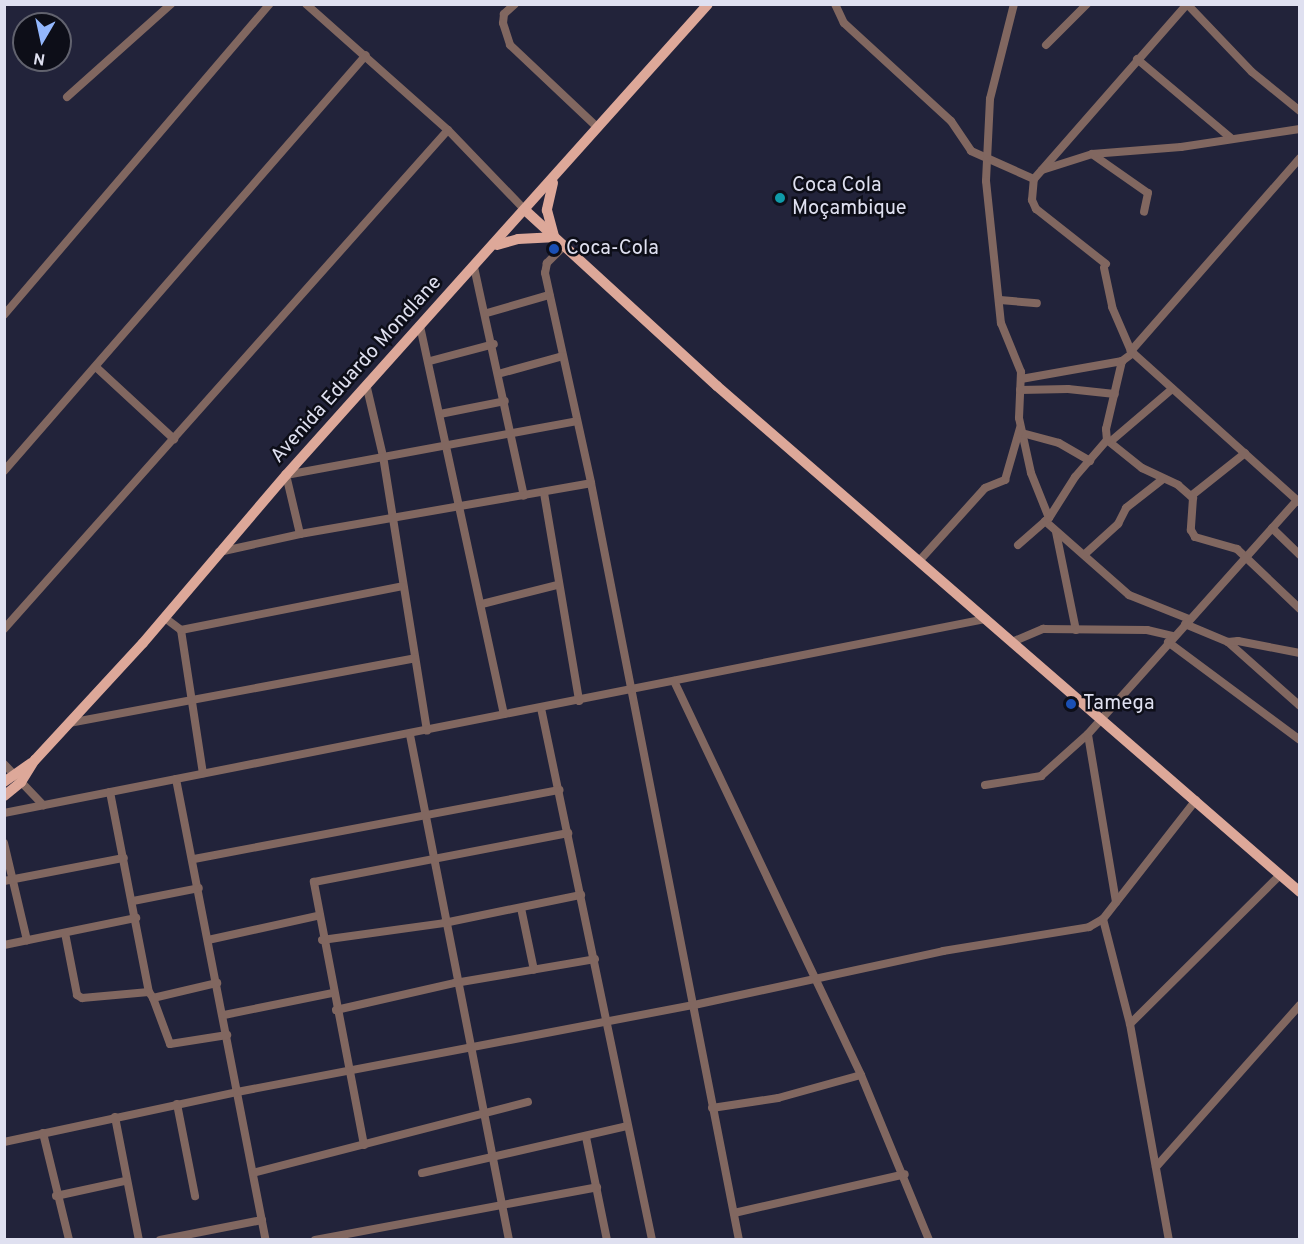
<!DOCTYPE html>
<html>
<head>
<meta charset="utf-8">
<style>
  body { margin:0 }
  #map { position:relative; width:1304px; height:1244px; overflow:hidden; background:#22233a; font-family:Overpass,sans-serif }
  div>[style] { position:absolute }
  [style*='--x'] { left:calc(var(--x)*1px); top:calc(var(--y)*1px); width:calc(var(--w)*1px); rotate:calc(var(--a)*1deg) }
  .minor>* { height:8px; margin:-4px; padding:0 4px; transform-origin:4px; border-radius:4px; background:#816760 }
  .major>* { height:10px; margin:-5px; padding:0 5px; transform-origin:5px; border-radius:5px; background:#dda899 }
  .dots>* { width:16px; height:16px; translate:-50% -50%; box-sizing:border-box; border:3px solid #0d0e18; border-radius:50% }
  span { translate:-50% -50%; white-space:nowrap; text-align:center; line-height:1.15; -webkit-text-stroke:5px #0d0e18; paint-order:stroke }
  .poi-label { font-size:20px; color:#dfe0f0 }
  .left { translate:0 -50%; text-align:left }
  .street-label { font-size:20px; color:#dfe0f0 }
  .frame { position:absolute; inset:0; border:6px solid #dfe0f0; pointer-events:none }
  .north { position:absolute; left:12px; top:12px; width:60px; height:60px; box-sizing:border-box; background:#0d0e18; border:2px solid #61626e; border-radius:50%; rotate:189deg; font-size:16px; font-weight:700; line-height:24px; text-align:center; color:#dfe0f0 }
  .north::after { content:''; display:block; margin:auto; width:21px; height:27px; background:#93b7fd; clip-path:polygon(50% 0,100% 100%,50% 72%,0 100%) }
</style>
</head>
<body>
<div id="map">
  <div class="minor">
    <div style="--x:306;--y:4;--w:190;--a:41.6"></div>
    <div style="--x:448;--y:130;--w:112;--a:46.1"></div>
    <div style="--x:515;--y:4;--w:15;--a:138"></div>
    <div style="--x:504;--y:14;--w:9;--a:96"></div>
    <div style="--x:503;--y:23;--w:23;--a:72"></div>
    <div style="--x:510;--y:45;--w:121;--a:43.3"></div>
    <div style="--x:835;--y:4;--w:21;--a:65"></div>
    <div style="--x:844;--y:23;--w:145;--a:42.5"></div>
    <div style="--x:951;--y:121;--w:36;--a:56"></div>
    <div style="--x:971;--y:151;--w:69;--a:24"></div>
    <div style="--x:1014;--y:4;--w:98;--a:104.2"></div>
    <div style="--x:990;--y:99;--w:82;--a:92.8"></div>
    <div style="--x:986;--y:181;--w:143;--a:84"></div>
    <div style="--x:1001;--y:323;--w:53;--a:67.8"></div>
    <div style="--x:1021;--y:372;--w:46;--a:92.5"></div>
    <div style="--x:1019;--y:418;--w:56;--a:77.7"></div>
    <div style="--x:1031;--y:473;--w:48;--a:68.2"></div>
    <div style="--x:1187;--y:4;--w:94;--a:46.3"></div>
    <div style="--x:1252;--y:72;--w:62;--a:39.1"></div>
    <div style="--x:1046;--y:45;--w:58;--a:-45"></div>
    <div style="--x:1137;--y:59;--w:124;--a:40.1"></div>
    <div style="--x:67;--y:97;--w:140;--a:-41.8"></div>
    <div style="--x:1092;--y:154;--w:68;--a:34.9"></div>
    <div style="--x:1148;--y:193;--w:19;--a:102"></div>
    <div style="--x:1042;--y:170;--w:52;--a:-17.7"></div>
    <div style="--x:1092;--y:154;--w:89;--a:-4.5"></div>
    <div style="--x:1181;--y:147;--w:120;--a:-8.6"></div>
    <div style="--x:563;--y:247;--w:23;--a:135"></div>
    <div style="--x:547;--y:263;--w:10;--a:101"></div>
    <div style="--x:545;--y:273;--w:215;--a:77.6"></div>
    <div style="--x:591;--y:483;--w:771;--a:78.94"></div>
    <div style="--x:1106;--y:264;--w:89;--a:-141.8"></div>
    <div style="--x:1036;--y:209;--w:10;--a:-114"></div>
    <div style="--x:1032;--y:200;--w:21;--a:-85"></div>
    <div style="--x:1034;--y:179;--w:232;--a:-48.8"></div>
    <div style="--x:474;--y:267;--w:234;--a:77.7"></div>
    <div style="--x:1104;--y:268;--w:40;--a:78"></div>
    <div style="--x:1112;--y:307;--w:48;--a:66.6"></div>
    <div style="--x:1000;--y:300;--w:37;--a:5"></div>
    <div style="--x:487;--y:313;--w:65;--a:-16.2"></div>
    <div style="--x:4;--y:315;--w:409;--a:-49.5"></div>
    <div style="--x:420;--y:326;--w:397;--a:77.8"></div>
    <div style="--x:430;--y:361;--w:66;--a:-14.9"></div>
    <div style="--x:1122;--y:361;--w:70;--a:103.2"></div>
    <div style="--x:1106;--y:429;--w:11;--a:85"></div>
    <div style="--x:1107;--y:440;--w:45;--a:38.7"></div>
    <div style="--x:1142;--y:468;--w:40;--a:25"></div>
    <div style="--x:1178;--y:485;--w:20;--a:41"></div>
    <div style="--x:1193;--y:498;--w:32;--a:94"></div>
    <div style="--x:1191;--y:530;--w:8;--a:60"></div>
    <div style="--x:1195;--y:537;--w:44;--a:15.9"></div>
    <div style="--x:1237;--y:549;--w:87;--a:43.6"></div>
    <div style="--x:97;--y:368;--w:105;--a:42.7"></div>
    <div style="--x:498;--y:374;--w:67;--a:-15.5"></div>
    <div style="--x:1021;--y:379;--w:103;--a:-10.1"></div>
    <div style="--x:1122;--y:361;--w:14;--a:-36"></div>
    <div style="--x:367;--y:388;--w:70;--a:76.8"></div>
    <div style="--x:383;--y:456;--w:278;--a:80.9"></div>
    <div style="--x:1020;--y:390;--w:48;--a:-1.2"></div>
    <div style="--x:1068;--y:389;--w:47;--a:6.1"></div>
    <div style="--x:440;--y:414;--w:66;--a:-11.3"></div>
    <div style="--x:1022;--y:433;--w:38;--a:15"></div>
    <div style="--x:1059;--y:443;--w:36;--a:30"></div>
    <div style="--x:1110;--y:442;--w:82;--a:-40.5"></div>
    <div style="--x:4;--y:471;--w:551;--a:-48.97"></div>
    <div style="--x:544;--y:493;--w:211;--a:80.4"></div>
    <div style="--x:1191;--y:496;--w:69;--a:-38.5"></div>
    <div style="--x:1299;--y:502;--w:226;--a:-138.1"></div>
    <div style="--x:1131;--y:351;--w:257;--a:-48.8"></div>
    <div style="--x:1045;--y:521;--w:112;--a:41.4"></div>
    <div style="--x:1129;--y:595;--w:65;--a:21.8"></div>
    <div style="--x:1272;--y:528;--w:39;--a:44"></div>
    <div style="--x:1056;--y:532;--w:100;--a:78.5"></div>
    <div style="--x:300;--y:534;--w:61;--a:-103.3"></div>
    <div style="--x:286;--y:475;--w:296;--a:-10.5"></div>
    <div style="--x:1018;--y:545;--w:41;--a:-41.1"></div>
    <div style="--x:1049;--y:518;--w:49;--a:-57.6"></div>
    <div style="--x:1075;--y:477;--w:49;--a:-49.1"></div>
    <div style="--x:219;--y:552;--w:83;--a:-12.5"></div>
    <div style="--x:300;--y:534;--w:295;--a:-9.9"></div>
    <div style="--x:1085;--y:554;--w:45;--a:-42.3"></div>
    <div style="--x:1118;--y:524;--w:18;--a:-63"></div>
    <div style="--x:1126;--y:508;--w:47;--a:-38.1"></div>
    <div style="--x:920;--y:560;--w:97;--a:-47.9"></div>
    <div style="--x:985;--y:488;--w:22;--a:-22"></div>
    <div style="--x:1005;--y:480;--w:54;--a:-73.9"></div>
    <div style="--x:482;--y:604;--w:77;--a:-14.2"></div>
    <div style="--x:165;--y:618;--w:20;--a:37"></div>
    <div style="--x:181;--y:630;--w:145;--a:81.3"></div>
    <div style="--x:1185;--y:624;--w:47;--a:22.7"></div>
    <div style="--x:1228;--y:642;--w:96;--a:41.6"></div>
    <div style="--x:4;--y:629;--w:668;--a:-48.34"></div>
    <div style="--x:181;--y:630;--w:226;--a:-11.2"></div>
    <div style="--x:1012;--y:642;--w:34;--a:-23"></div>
    <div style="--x:1043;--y:629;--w:104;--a:0.6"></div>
    <div style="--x:1147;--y:630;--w:27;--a:13"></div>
    <div style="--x:1168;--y:642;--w:164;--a:36.6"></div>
    <div style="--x:1228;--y:642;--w:10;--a:-6"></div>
    <div style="--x:1238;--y:641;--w:63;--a:11"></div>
    <div style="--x:674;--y:681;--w:436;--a:64.6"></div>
    <div style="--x:861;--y:1075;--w:178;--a:67.6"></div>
    <div style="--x:541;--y:708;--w:543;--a:78.21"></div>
    <div style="--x:69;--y:723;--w:352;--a:-10.6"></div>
    <div style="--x:410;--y:735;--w:515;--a:78.91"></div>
    <div style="--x:4;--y:764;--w:57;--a:46.4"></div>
    <div style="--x:176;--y:779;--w:470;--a:79"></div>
    <div style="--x:985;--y:785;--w:57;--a:-9.1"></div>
    <div style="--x:1041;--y:776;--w:63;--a:-41.8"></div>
    <div style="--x:110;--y:792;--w:204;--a:79"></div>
    <div style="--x:4;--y:813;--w:1001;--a:-11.18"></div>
    <div style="--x:4;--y:843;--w:100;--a:76.7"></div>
    <div style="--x:194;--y:859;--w:372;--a:-10.7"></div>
    <div style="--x:4;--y:881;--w:122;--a:-10.9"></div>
    <div style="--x:133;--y:901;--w:67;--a:-11.1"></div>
    <div style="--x:1116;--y:902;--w:170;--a:-99.5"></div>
    <div style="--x:1088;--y:734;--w:314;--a:-48.2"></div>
    <div style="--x:521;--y:908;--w:63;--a:78.2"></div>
    <div style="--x:1103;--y:919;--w:108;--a:75.6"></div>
    <div style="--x:1130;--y:1024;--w:219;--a:79.8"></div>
    <div style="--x:65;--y:933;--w:63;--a:79"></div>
    <div style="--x:77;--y:995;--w:6;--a:31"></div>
    <div style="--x:82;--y:998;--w:67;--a:-5.1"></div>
    <div style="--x:149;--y:992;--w:7;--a:56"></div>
    <div style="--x:153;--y:998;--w:66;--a:-13.2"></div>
    <div style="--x:208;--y:940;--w:112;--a:-12.4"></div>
    <div style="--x:322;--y:940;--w:123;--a:-7.9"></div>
    <div style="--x:444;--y:923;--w:140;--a:-11.6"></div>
    <div style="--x:4;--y:945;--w:135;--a:-11.6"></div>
    <div style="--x:153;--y:998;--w:49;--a:69.7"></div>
    <div style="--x:170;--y:1044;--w:58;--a:-9"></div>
    <div style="--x:336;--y:1010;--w:122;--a:-12.8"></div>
    <div style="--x:455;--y:983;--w:142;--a:-9.7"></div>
    <div style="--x:224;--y:1015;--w:110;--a:-11.5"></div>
    <div style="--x:1130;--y:1024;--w:211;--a:-44.8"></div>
    <div style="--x:177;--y:1104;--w:94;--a:78.9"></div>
    <div style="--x:712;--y:1108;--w:67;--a:-8.6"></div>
    <div style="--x:778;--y:1098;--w:86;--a:-15.5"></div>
    <div style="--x:115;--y:1117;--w:125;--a:79"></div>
    <div style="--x:43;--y:1133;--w:110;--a:76.3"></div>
    <div style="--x:586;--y:1137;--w:105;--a:78.5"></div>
    <div style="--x:4;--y:1142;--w:238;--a:-12.1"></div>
    <div style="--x:237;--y:1092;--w:465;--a:-10.8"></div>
    <div style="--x:694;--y:1005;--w:255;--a:-12.2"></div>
    <div style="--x:943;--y:951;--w:148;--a:-9.3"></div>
    <div style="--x:1089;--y:927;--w:16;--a:-30"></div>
    <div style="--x:1103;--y:919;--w:151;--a:-52"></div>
    <div style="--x:364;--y:1145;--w:268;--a:-100.8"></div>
    <div style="--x:314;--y:882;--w:259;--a:-10.9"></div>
    <div style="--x:1156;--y:1167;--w:217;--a:-48.4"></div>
    <div style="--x:253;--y:1173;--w:284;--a:-14.5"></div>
    <div style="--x:422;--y:1173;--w:210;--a:-12.9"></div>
    <div style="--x:56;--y:1196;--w:71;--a:-12.3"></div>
    <div style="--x:734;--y:1213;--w:175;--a:-12.8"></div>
    <div style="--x:160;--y:1240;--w:104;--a:-11.1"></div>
    <div style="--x:315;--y:1240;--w:287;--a:-10.6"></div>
  </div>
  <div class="major">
    <div style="--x:553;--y:183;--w:28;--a:103"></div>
    <div style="--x:547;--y:210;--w:28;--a:75"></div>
    <div style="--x:526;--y:211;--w:259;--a:42.5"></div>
    <div style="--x:717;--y:386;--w:772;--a:40.96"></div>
    <div style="--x:497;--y:245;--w:22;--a:-16"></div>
    <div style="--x:518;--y:239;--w:34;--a:-3"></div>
    <div style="--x:4;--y:782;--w:33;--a:-35"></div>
    <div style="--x:4;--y:796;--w:22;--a:-39"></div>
    <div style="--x:21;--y:782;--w:26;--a:-58"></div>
    <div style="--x:35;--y:760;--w:159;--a:-47.3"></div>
    <div style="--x:143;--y:643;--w:221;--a:-49.6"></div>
    <div style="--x:286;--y:475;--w:632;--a:-48.14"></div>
  </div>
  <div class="dots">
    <div style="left:780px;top:198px;background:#0f9aa8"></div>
    <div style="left:554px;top:249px;background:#1a4fb4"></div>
    <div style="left:1071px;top:704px;background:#1a4fb4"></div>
  </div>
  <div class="poi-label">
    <span class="left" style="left:792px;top:198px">Coca Cola<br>Moçambique</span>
    <span class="left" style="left:566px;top:249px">Coca-Cola</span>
    <span class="left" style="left:1083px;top:704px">Tamega</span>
  </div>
  <div class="street-label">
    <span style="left:357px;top:370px;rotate:-48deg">Avenida Eduardo Mondlane</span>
  </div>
  <div class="frame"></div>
  <div class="north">N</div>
</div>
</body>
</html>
